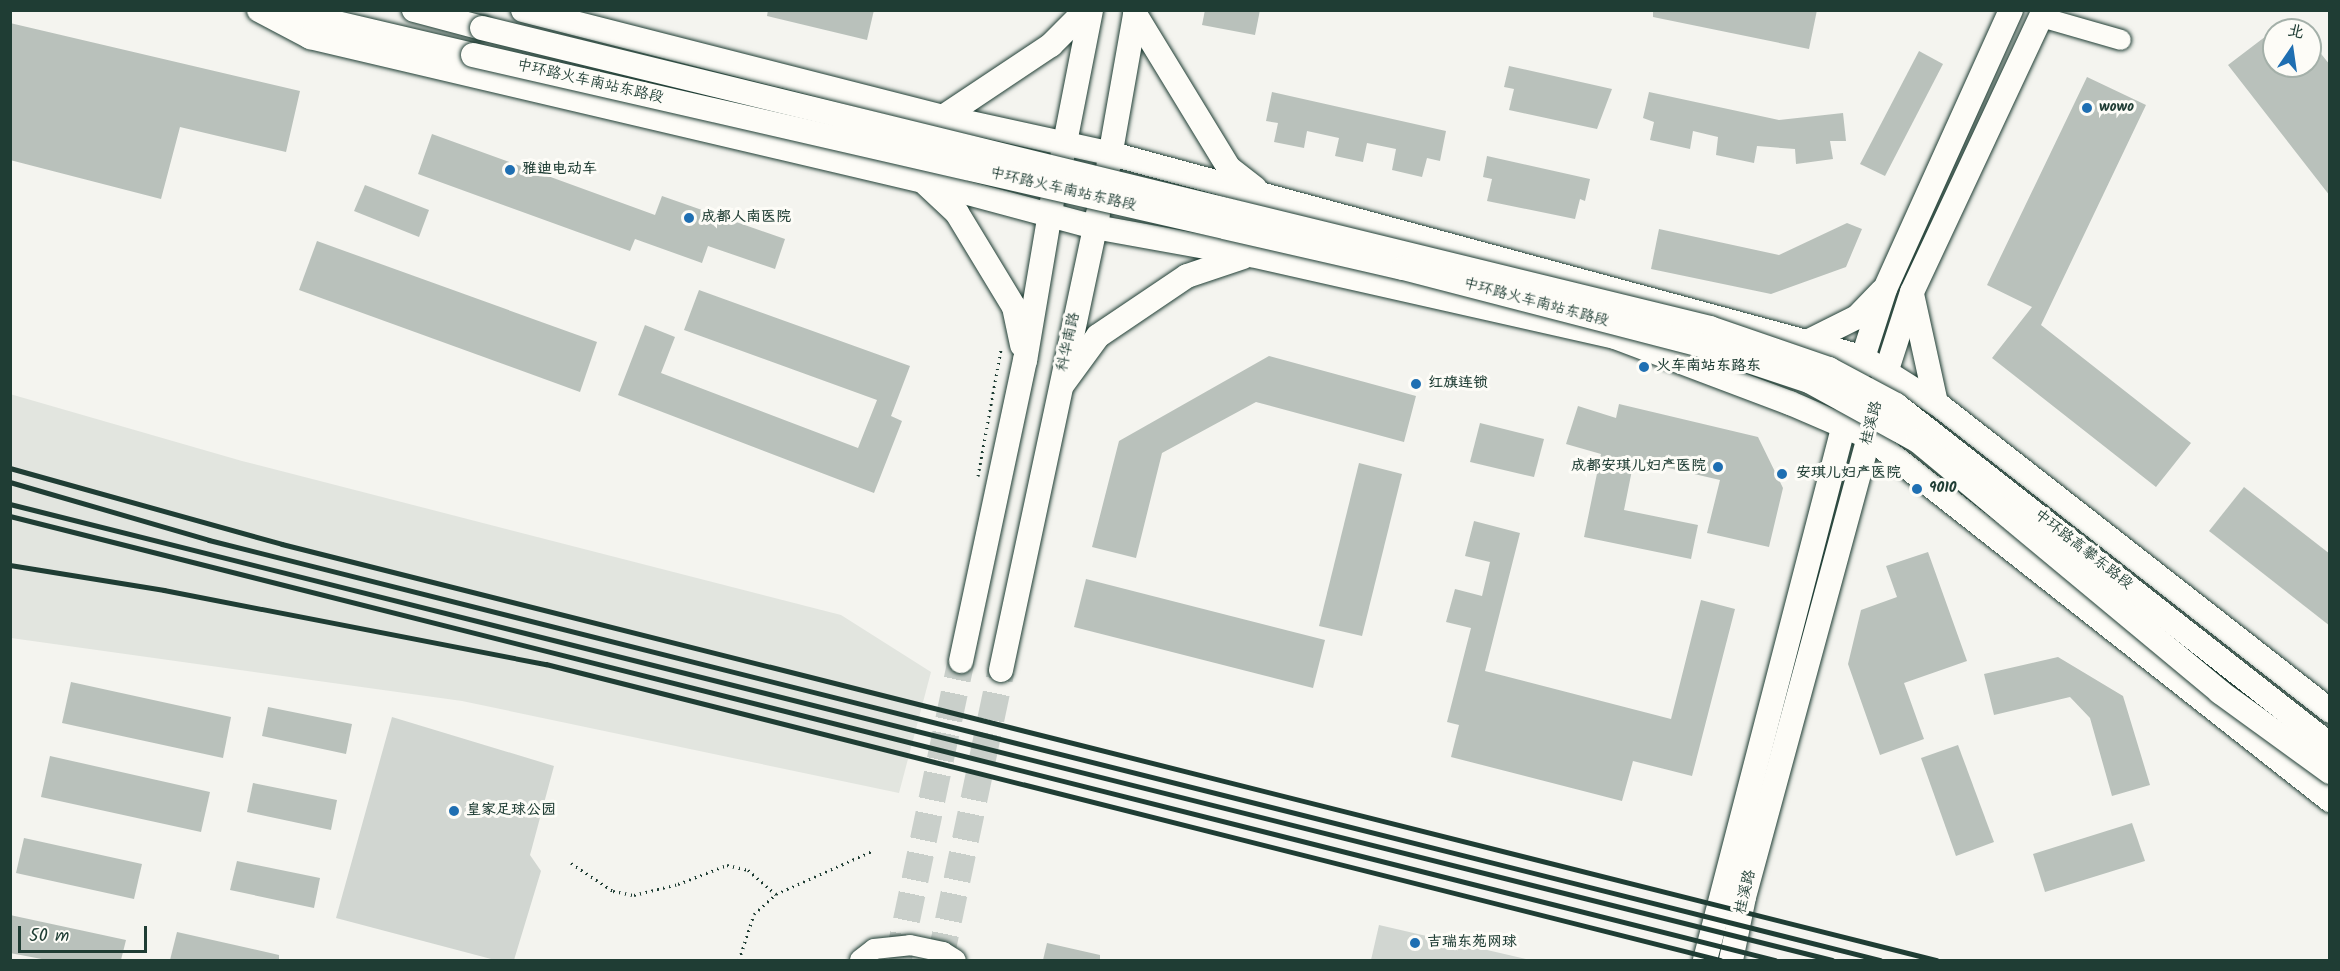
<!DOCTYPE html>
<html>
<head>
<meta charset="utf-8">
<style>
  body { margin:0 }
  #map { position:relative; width:2340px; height:971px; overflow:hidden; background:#f4f4ef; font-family:Kalam,"LXGW WenKai TC",sans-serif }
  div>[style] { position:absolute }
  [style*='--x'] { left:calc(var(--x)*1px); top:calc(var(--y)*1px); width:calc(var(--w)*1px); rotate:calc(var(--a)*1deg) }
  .built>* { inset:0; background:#e2e5df }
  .green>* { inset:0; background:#d1d6d1 }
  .building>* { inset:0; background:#b9c1bb }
  .highway-tunnel>* { height:27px; margin-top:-13.5px; transform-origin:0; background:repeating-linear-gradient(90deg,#c9cfca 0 27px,transparent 0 41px) }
  .path>* { height:3px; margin-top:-1.5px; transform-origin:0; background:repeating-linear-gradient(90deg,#1f3d34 0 1.5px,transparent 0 6px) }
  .roads { filter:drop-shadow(0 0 2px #1f3d34) drop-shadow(0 0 2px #1f3d34) }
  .minor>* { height:20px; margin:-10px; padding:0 10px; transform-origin:10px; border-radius:10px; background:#fdfcf7 }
  .major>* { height:24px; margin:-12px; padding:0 12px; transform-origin:12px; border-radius:12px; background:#fdfcf7 }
  .rail>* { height:4.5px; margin:-2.25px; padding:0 2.25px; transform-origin:2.25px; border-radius:2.25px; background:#1f3d34 }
  .bridges { filter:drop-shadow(0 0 2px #1f3d34) drop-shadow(0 0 2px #1f3d34) }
  .major-bridge>* { height:24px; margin:-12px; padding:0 12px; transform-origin:12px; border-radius:12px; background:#fdfcf7 }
  .dots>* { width:16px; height:16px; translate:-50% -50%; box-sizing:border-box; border:3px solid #fdfcf7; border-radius:50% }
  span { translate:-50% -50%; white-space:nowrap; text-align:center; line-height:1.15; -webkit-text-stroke:6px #fdfcf7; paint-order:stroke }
  .street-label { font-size:15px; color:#1f3d34 }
  .poi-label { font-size:15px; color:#1f3d34; font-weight:700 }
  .left { translate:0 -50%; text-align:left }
  .right { translate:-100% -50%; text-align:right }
  .frame { position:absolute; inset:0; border:12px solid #1f3d34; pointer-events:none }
  .north { position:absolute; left:2262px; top:18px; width:60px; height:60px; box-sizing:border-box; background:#fdfcf7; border:2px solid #a4b0a9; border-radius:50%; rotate:13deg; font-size:16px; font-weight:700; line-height:24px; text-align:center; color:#1f3d34 }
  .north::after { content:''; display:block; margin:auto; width:21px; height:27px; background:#1f6fb2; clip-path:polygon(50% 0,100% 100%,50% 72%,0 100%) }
  .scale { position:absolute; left:18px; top:926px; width:129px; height:27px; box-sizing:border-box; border:3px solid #1f3d34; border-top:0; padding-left:8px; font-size:18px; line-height:21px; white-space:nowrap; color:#1f3d34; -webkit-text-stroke:4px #fdfcf7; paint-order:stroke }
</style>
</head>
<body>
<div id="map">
  <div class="built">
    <div style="clip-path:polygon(10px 394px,242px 461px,841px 615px,931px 672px,899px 793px,462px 701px,11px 638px)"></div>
  </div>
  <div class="green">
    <div style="clip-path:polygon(392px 717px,554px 766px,530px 855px,541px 871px,514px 960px,495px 960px,336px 918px)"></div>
    <div style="clip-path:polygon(1379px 925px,1530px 960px,1371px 960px)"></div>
  </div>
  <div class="building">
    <div style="clip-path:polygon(768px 10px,874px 10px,867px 40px,767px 16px)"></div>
    <div style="clip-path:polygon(1205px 10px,1260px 10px,1255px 35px,1202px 25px)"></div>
    <div style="clip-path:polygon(1653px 10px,1817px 10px,1809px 49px,1653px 17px)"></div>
    <div style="clip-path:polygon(10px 23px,300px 91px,286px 152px,180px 127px,161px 199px,10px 160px)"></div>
    <div style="clip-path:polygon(2274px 30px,2274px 66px,2310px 66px,2310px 40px,2330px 65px,2330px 196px,2228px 65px)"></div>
    <div style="clip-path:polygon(1919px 51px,1943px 64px,1885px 176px,1860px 164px)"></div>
    <div style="clip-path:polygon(1509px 66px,1612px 89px,1597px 129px,1509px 110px,1514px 89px,1504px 87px)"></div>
    <div style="clip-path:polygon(2087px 77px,2146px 105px,2041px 325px,2191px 443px,2156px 487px,1992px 358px,2032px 307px,1987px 285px)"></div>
    <div style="clip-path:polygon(1272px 92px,1446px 131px,1440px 161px,1427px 158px,1422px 177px,1392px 170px,1396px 149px,1367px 143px,1363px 162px,1335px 156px,1339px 138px,1307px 131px,1304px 148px,1274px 142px,1278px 123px,1266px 121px)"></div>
    <div style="clip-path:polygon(1649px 92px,1779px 120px,1843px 113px,1846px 141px,1830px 141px,1833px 159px,1796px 164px,1795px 149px,1757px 146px,1754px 163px,1716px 155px,1718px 137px,1693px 131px,1690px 149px,1650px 140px,1654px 122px,1643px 118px)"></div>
    <div style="clip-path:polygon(432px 134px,655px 215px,662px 196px,785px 239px,775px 269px,708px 246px,702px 263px,635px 239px,630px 251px,418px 174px)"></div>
    <div style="clip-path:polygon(1487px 156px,1590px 179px,1585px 201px,1580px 199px,1575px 219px,1487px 201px,1492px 179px,1483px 177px)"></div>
    <div style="clip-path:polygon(365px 185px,429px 210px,419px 237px,354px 211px)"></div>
    <div style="clip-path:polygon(1847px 223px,1862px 229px,1846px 267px,1771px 294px,1651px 269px,1659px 229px,1779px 255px)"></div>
    <div style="clip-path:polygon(317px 241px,597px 342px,580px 392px,299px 290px)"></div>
    <div style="clip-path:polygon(699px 290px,910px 366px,891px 416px,902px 421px,874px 493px,618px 395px,645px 325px,675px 337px,661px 373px,858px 448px,877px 400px,684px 330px)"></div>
    <div style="clip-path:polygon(1269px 356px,1416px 396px,1404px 442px,1256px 402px,1162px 453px,1136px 558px,1092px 547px,1119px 441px)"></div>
    <div style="clip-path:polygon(1619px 404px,1758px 437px,1783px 488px,1769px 547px,1707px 533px,1720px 480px,1634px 460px,1624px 510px,1698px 525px,1691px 559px,1584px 537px,1601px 454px,1566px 444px,1578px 406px,1616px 418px)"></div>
    <div style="clip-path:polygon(1480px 423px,1544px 439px,1534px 477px,1470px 462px)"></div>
    <div style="clip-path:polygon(1359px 463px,1402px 474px,1362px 636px,1319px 626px)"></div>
    <div style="clip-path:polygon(2244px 487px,2330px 554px,2330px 626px,2209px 531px)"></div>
    <div style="clip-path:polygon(1474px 521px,1520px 533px,1485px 671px,1671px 719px,1701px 600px,1735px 609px,1692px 776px,1633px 761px,1622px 801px,1451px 757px,1459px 725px,1447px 722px,1471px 628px,1446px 622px,1455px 589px,1482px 596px,1490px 562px,1465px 556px)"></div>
    <div style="clip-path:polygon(1928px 552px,1967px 661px,1904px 683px,1924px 739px,1880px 755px,1848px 664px,1861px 610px,1897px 597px,1886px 566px)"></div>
    <div style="clip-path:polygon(1086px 579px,1325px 640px,1313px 688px,1074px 627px)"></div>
    <div style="clip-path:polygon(2058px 657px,2123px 696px,2150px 785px,2112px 796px,2090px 718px,2070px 697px,1994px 715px,1984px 674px)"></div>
    <div style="clip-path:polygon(71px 682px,231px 717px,223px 758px,62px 723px)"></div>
    <div style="clip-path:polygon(268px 707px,352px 724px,346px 754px,262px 736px)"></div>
    <div style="clip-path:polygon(1958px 745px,1994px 842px,1956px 856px,1921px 758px)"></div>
    <div style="clip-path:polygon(50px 756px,210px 792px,201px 832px,41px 797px)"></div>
    <div style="clip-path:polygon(253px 783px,337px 800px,331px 830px,247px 812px)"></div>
    <div style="clip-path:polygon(2132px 823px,2145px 861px,2045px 892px,2033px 854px)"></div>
    <div style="clip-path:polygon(24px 838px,142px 864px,134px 899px,16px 873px)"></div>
    <div style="clip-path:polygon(237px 861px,320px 878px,314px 908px,230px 890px)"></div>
    <div style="clip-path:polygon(10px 915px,126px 940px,121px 960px,47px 960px,10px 953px)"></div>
    <div style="clip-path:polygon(177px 932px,279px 955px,279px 960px,170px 960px)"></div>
    <div style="clip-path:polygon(1047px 943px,1100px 955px,1100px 960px,1043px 960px)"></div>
  </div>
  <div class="highway-tunnel">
    <div style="--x:898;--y:960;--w:306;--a:-78.1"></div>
    <div style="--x:940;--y:960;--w:296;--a:-78.1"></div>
  </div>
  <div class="path">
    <div style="--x:978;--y:476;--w:128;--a:-79.7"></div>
    <div style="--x:571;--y:863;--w:50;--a:33.7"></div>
    <div style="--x:613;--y:891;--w:21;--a:11"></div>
    <div style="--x:634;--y:895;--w:45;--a:-14"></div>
    <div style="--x:678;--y:884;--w:53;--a:-21.2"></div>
    <div style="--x:727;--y:865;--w:22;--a:13"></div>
    <div style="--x:748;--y:870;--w:37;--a:41"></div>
    <div style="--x:526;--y:960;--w:4;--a:0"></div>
    <div style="--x:739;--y:960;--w:48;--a:-71.9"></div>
    <div style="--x:754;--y:914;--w:30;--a:-42"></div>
    <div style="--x:776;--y:894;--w:105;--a:-24.1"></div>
  </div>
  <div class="roads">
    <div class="minor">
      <div style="--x:2041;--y:17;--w:83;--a:16"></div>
      <div style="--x:860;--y:960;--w:18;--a:-38"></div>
      <div style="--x:874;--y:949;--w:36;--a:-6"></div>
      <div style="--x:910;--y:945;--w:34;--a:12"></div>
      <div style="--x:943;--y:952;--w:15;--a:32"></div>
    </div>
    <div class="major">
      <div style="--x:259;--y:10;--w:58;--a:27.9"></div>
      <div style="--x:310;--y:37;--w:630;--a:13.22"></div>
      <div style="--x:923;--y:181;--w:178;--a:15"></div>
      <div style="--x:1095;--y:227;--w:158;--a:10.2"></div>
      <div style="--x:1251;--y:255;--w:373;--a:12.7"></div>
      <div style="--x:1615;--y:337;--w:187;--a:20.7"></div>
      <div style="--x:1790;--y:403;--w:86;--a:23.3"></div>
      <div style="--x:1869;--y:437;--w:587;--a:38.22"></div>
      <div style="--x:281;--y:10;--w:197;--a:13.2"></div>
      <div style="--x:414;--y:10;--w:70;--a:14.8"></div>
      <div style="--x:523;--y:10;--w:433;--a:14.3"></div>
      <div style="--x:943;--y:117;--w:173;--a:12.3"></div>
      <div style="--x:1112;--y:154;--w:777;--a:15.15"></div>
      <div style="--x:1862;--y:357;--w:92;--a:32.1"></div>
      <div style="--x:1940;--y:406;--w:495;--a:38"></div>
      <div style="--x:1135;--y:14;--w:180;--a:58.6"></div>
      <div style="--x:1229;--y:168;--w:33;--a:38"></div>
      <div style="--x:943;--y:117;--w:130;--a:-33.7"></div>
      <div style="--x:1051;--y:45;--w:49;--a:-45"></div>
      <div style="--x:1062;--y:158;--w:151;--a:-78.9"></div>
      <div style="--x:1108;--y:168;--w:160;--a:-80"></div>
      <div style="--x:925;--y:183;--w:44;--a:43.2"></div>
      <div style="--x:957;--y:213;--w:110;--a:58.8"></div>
      <div style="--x:1014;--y:307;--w:39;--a:78"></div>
      <div style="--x:1912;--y:294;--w:112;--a:77.6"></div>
      <div style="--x:1807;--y:342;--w:56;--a:-26.6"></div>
      <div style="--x:1857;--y:317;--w:35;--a:-46"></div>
      <div style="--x:1858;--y:373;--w:88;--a:-72.2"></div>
      <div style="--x:1885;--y:289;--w:306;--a:-65.7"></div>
      <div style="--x:1063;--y:384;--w:59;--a:-53.9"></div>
      <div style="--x:1098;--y:336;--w:107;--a:-34"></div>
      <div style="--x:1187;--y:276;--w:59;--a:-18.7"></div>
      <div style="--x:1882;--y:385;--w:98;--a:-72.1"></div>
      <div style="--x:1912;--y:292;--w:311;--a:-64.9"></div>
      <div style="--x:961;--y:661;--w:307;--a:-78"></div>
      <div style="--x:1025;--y:361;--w:162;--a:-80.4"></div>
      <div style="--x:1001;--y:670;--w:467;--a:-78"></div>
      <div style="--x:1705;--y:960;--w:569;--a:-75.45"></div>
      <div style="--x:1731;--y:960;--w:64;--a:-78.3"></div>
      <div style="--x:1744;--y:897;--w:489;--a:-74.8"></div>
    </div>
  </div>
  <div class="rail">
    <div style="--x:10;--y:468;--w:282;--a:15.6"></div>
    <div style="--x:282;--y:544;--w:1706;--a:14.12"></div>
    <div style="--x:10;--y:482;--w:207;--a:16.2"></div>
    <div style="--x:209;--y:540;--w:1723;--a:14.11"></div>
    <div style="--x:10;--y:504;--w:1878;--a:14.05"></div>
    <div style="--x:10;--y:516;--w:1820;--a:14.12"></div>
    <div style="--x:10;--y:565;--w:156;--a:9.2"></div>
    <div style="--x:164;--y:590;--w:389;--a:11"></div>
    <div style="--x:546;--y:664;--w:1211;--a:14.15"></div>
  </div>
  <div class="bridges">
    <div class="major-bridge">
      <div style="--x:482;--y:28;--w:1264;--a:13.73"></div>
      <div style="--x:1710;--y:328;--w:126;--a:19"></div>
      <div style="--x:1829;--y:369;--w:76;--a:28.2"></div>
      <div style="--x:1896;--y:405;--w:551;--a:38.08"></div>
      <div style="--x:473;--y:55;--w:954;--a:12.9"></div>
      <div style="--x:1403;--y:268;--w:311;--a:14.5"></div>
      <div style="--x:1704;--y:346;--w:111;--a:18.4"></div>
      <div style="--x:1809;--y:381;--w:124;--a:28.8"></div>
      <div style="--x:1918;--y:441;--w:393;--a:39.7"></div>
      <div style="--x:2220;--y:692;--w:136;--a:36"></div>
    </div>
  </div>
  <div class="dots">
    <div style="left:2087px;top:108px;background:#1f6fb2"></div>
    <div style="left:510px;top:170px;background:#1f6fb2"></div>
    <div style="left:689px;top:218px;background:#1f6fb2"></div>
    <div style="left:1644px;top:367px;background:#1f6fb2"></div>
    <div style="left:1416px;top:384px;background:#1f6fb2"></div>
    <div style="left:1718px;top:467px;background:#1f6fb2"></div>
    <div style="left:1782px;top:474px;background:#1f6fb2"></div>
    <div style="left:1917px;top:489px;background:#1f6fb2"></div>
    <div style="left:454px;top:811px;background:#1f6fb2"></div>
    <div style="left:1415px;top:943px;background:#1f6fb2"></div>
  </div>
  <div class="street-label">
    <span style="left:590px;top:82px;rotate:13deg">中环路火车南站东路段</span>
    <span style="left:1063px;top:190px;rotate:13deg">中环路火车南站东路段</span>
    <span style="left:1536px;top:303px;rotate:15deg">中环路火车南站东路段</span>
    <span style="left:1069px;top:342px;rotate:-78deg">科华南路</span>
    <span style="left:1872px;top:423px;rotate:-75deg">桂溪路</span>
    <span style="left:2083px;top:550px;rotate:38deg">中环路高攀东路段</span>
    <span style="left:1746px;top:892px;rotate:-76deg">桂溪路</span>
  </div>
  <div class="poi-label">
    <span class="left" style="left:2099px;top:108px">wowo</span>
    <span class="left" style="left:522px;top:170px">雅迪电动车</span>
    <span class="left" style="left:701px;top:218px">成都人南医院</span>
    <span class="left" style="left:1656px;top:367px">火车南站东路东</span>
    <span class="left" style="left:1428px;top:384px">红旗连锁</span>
    <span class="right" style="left:1706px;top:467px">成都安琪儿妇产医院</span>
    <span class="left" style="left:1796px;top:474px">安琪儿妇产医院</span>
    <span class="left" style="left:1929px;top:489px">9010</span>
    <span class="left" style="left:466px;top:811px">皇家足球公园</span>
    <span class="left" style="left:1427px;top:943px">吉瑞东苑网球</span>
  </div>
  <div class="frame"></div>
  <div class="north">北</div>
  <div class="scale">50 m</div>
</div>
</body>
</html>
